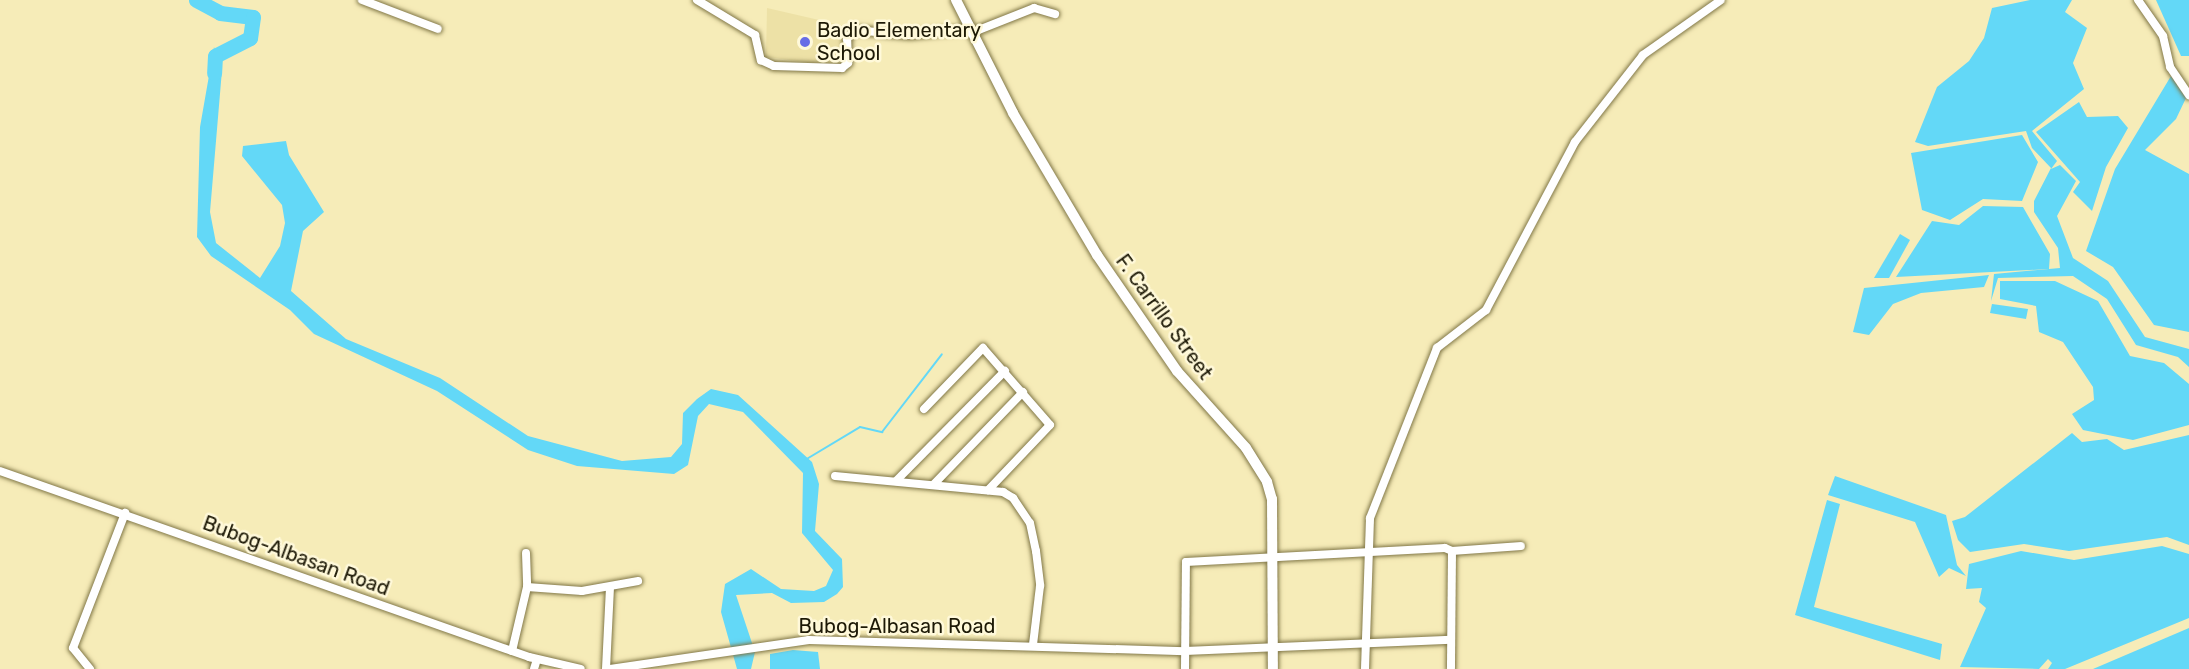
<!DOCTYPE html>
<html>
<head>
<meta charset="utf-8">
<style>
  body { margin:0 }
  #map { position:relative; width:2189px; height:669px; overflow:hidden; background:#f6ecb8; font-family:Rubik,sans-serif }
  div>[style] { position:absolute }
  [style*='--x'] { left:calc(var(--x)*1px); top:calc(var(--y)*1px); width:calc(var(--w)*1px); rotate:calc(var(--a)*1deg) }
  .built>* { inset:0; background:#ede1a6 }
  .water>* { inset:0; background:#63d8f7 }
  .stream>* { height:2px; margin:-1px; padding:0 1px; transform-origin:1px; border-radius:1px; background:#63d8f7 }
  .river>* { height:15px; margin:-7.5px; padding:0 7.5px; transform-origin:7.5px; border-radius:7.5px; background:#63d8f7 }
  .roads { filter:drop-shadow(0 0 2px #817747) drop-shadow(0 0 2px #817747) }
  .minor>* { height:8px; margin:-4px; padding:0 4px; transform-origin:4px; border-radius:4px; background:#fff }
  .tertiary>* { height:10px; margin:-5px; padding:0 5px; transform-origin:5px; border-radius:5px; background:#fff }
  .dots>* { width:16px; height:16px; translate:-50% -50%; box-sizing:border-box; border:3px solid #fff9da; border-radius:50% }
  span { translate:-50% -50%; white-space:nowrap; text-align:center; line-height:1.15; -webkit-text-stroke:5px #fff9da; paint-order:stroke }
  .poi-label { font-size:20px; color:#1d1906 }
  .left { translate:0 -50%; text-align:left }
  .street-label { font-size:20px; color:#1d1906 }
</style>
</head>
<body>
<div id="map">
  <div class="built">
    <div style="clip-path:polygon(767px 8px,845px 26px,838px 66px,766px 57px)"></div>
  </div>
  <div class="water">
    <div style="clip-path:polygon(2030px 0,2072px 0,2065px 12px,2087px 28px,2073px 63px,2084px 89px,2032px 131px,2057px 161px,2051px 169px,2060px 165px,2076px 181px,2057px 216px,2073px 258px,2108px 281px,2145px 337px,2189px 349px,2189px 367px,2178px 357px,2136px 345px,2107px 299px,2073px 276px,1998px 278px,1991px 301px,1994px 274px,2060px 268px,2058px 248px,2034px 212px,2034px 201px,2051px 168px,2032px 148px,2026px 131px,1928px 146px,1915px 142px,1937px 87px,1969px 61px,1984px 38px,1992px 8px)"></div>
    <div style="clip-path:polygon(2156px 0,2189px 0,2189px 56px,2181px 56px)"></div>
    <div style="clip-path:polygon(214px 47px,222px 70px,210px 212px,216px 243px,260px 278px,280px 246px,285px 223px,282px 205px,242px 156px,243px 146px,286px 141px,289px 155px,324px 212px,303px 231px,291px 291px,346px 339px,440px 378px,528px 436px,622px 461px,671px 457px,682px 444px,683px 413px,697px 399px,711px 389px,738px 395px,812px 462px,819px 484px,815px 531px,842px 559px,843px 587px,837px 594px,824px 602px,791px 603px,772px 593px,736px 595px,755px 652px,751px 669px,737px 669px,721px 612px,725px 584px,751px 569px,781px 589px,814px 591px,826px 586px,833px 570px,802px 533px,803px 473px,743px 412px,709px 404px,698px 416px,688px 465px,674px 474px,577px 466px,528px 450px,437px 391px,314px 334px,290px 310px,211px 256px,197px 237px,200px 127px)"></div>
    <div style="clip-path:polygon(2171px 76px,2186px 98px,2176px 119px,2145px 150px,2189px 174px,2189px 332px,2154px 325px,2113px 267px,2086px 251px,2115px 169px)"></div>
    <div style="clip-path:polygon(2079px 102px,2087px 117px,2118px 116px,2128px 128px,2106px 167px,2092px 211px,2073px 192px,2080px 182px,2036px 132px)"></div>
    <div style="clip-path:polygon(2022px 135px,2038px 162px,2022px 201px,1983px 199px,1950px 220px,1922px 210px,1911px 153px)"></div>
    <div style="clip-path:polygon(1983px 206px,2023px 207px,2050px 254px,2049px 269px,1896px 277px,1932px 221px,1959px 225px)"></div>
    <div style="clip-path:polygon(1900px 234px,1910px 240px,1889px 278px,1874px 278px)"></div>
    <div style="clip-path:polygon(1989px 275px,1984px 287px,1921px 293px,1893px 304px,1869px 335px,1853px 332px,1864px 288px)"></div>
    <div style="clip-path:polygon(2000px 281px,2055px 281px,2098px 301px,2130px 356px,2164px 363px,2189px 384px,2189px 425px,2133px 440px,2083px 430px,2072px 414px,2094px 400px,2093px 387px,2063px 342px,2039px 332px,2036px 306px,2000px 299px)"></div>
    <div style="clip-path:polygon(1992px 304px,2028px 309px,2026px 319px,1990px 313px)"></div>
    <div style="clip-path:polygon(2072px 433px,2082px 442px,2107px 439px,2124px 450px,2189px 435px,2189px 545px,2167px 537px,2069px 551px,2024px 544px,1970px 552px,1958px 540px,1952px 521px,1965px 517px)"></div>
    <div style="clip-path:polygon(1835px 476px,1946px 515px,1957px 565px,1966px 576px,1949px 568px,1939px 577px,1915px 522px,1828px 495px)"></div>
    <div style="clip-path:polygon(1827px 500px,1840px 504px,1814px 607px,1942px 644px,1940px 660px,1795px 615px)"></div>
    <div style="clip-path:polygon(2162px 546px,2189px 554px,2189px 618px,2065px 669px,2048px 669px,2052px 663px,2048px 659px,2039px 669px,1960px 667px,1986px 608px,1979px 602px,1982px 588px,1966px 589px,1969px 564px,2021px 551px,2074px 560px)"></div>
    <div style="clip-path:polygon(2189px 628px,2189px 669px,2093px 669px)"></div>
    <div style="clip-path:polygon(793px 650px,818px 652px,820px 669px,770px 669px,770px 654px)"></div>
  </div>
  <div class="stream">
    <div style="--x:805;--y:460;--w:64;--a:-31"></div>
    <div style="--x:860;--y:427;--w:23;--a:13"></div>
    <div style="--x:882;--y:432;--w:98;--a:-52.4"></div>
  </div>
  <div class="river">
    <div style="--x:196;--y:0;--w:27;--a:28"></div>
    <div style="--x:220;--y:13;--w:33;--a:7"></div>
    <div style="--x:253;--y:17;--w:21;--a:98"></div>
    <div style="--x:250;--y:38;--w:39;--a:153"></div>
    <div style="--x:215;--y:56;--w:17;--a:93"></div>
  </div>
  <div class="roads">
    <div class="minor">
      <div style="--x:362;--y:0;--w:81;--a:20.9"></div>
      <div style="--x:697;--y:0;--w:68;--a:31.1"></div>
      <div style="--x:755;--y:35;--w:26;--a:77"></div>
      <div style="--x:761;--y:60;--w:14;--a:25"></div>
      <div style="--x:774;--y:66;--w:68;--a:1.7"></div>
      <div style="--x:842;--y:68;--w:8;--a:-40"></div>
      <div style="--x:848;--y:63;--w:24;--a:-92"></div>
      <div style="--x:847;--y:39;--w:11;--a:-52"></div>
      <div style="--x:854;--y:30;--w:56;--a:5.1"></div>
      <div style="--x:910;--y:35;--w:59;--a:-5.8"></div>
      <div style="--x:2138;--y:0;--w:44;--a:55.2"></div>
      <div style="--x:2163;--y:36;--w:32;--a:77"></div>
      <div style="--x:2170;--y:67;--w:34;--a:56"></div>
      <div style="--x:971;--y:33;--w:68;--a:-21.6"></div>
      <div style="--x:1034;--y:8;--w:22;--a:16"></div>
      <div style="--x:924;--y:409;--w:85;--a:-46"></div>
      <div style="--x:983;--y:348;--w:102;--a:49"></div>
      <div style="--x:1050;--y:425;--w:90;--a:133.6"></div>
      <div style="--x:0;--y:471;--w:561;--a:19.37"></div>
      <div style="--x:529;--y:657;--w:53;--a:13"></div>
      <div style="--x:835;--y:476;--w:169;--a:5.4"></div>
      <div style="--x:1003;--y:492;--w:12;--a:31"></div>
      <div style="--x:1013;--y:498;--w:30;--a:56"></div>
      <div style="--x:1030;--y:523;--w:29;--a:78"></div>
      <div style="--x:1036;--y:551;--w:35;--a:83"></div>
      <div style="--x:1040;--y:586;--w:59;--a:96.8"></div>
      <div style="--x:896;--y:481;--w:155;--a:-45.3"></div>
      <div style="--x:934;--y:484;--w:128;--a:-45.9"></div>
      <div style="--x:1452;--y:551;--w:69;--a:-4.1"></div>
      <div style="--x:526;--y:553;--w:34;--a:88"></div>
      <div style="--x:527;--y:587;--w:55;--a:4.2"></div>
      <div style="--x:582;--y:591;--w:57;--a:-10.1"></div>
      <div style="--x:512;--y:651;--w:66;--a:-76.8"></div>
      <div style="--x:90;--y:669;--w:27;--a:-129"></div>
      <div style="--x:73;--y:648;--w:145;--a:-68.9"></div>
      <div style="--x:534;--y:669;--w:10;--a:-73"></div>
      <div style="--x:606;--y:669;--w:82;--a:-87.2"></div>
      <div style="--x:610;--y:669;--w:201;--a:-8.3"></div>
      <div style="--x:809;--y:640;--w:376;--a:1.7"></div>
      <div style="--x:1185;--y:651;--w:266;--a:-2.4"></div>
      <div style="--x:1185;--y:669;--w:107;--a:-89.5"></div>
      <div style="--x:1186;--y:562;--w:259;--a:-3.1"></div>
      <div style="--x:1445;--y:548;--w:8;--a:23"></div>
      <div style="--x:1452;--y:551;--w:118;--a:90.5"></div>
      <div style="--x:1365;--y:669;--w:151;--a:-88.1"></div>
      <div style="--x:1370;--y:518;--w:183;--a:-68.5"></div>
      <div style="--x:1437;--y:348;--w:62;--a:-37.8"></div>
      <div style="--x:1486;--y:310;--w:190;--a:-62.1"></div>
      <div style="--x:1575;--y:142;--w:110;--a:-52"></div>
      <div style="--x:1643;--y:55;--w:95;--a:-35.2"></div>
    </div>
    <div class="tertiary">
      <div style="--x:956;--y:0;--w:127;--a:63.2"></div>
      <div style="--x:1013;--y:113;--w:165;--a:59.4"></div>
      <div style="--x:1097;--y:255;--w:141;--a:55.4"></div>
      <div style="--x:1177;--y:371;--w:103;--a:48.1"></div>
      <div style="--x:1246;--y:448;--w:40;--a:58"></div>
      <div style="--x:1267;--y:482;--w:18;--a:74"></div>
      <div style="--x:1272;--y:499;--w:170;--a:89.7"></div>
    </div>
  </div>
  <div class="dots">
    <div style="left:805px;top:42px;background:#686de6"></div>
  </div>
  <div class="poi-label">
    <span class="left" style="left:817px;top:42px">Badio Elementary<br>School</span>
  </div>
  <div class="street-label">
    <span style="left:1164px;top:317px;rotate:54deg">F. Carrillo Street</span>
    <span style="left:296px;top:556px;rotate:20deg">Bubog-Albasan Road</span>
    <span style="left:897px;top:626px">Bubog-Albasan Road</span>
  </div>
</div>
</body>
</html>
